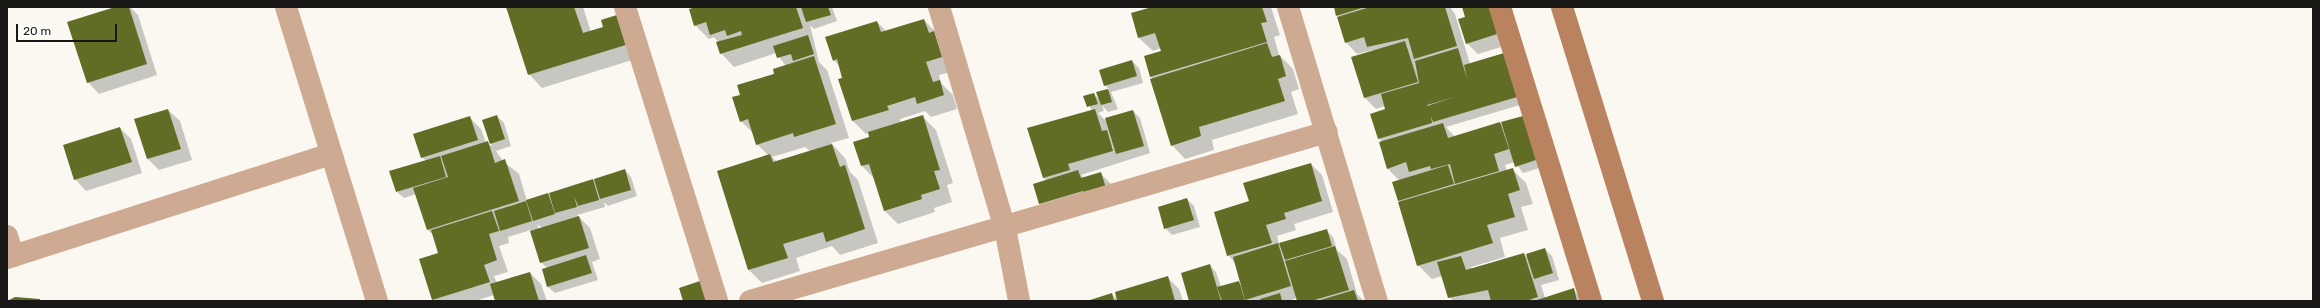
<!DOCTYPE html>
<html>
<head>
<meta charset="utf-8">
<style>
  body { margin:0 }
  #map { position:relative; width:2320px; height:308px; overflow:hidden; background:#fbf8f1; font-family:Rubik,sans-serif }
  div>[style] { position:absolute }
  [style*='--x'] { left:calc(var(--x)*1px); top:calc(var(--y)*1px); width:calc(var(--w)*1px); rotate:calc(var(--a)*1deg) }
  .shadow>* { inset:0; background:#0003 }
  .building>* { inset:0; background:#616c24 }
  .street>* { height:22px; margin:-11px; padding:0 11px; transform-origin:11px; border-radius:11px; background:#cfaa92 }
  .secondary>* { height:22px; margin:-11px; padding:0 11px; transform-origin:11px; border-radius:11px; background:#b9835f }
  span { translate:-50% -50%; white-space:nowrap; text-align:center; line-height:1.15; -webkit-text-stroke:3px #fff; paint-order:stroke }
  .frame { position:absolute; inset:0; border:8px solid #191816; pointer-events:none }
  .scale { position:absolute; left:16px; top:24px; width:101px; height:18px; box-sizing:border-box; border:2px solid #191816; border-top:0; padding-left:5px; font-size:12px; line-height:14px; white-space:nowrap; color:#191816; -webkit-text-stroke:3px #fff; paint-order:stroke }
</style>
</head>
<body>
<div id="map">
  <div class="shadow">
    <div style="clip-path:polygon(118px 7px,130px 7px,138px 15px,157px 75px,99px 94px,88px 82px)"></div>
    <div style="clip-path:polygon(507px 7px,583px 7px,591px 32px,633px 29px,642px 57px,542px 88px,529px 74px)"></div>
    <div style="clip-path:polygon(evenodd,700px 7px,832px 7px,837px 21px,814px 29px,810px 25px,819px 62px,827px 70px,849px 138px,831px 143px,845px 158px,850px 172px,858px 180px,878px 243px,840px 255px,832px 246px,796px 258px,800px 271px,762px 283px,749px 270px,718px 171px,768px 155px,757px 144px,754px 134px,741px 121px,741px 95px,786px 66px,776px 53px,734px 67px,721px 53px,719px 43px,714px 37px,709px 39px,695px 25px,700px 7px,805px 147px,810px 151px,777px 162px,772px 157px,805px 147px)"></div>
    <div style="clip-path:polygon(1151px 7px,1271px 7px,1280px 35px,1274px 37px,1279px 55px,1293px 69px,1299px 89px,1291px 92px,1298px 114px,1212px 140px,1214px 150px,1185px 159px,1172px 145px,1151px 76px,1162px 52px,1161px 48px,1153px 51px,1139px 38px)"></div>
    <div style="clip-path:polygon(1335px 7px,1450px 7px,1455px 14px,1470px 64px,1504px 54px,1523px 104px,1446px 127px,1455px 137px,1500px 123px,1504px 127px,1503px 123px,1542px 167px,1523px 173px,1515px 162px,1505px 165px,1507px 171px,1513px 170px,1526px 183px,1533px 204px,1521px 207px,1528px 230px,1500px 238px,1505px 257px,1471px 267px,1472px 269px,1524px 254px,1529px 259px,1545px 249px,1552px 256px,1559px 280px,1541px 285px,1545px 298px,1574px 290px,1582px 301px,1452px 301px,1442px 276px,1432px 279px,1418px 265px,1394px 183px,1400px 181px,1387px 168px,1382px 142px,1379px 138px,1386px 110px,1385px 106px,1376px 109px,1364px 97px,1374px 52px,1372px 50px,1357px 54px,1346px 42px)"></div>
    <div style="clip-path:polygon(1463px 7px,1496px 7px,1508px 45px,1478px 54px,1467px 43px,1466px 18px)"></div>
    <div style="clip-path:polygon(924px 20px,937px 33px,954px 71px,939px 75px,941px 83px,953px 95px,957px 109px,931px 117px,925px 111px,900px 119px,901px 123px,923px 117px,936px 130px,953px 183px,947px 185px,952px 202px,934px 208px,935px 212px,898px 224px,885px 211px,874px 178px,862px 166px,871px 137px,869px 133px,866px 134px,853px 121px,840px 67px,834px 60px,877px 22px,887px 32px)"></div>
    <div style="clip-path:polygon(1132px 61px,1139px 68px,1143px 83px,1111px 92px,1118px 109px,1108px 112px,1102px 105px,1104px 111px,1098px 113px,1107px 122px,1133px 111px,1140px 118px,1150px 153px,1081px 175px,1084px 178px,1100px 173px,1112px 185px,1051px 214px,1039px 203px,1047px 181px,1044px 178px,1092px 111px,1085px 96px,1094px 94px,1100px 100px,1098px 93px,1109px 89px,1105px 85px)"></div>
    <div style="clip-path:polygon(168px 110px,180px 121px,192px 160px,159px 170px,148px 159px)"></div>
    <div style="clip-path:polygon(evenodd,497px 116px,504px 123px,511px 146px,496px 151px,503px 161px,519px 174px,527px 201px,548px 194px,551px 198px,550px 194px,625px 170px,631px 177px,637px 196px,608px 206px,604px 202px,605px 207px,577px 215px,590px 228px,600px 259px,592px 262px,598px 280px,555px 293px,548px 287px,547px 268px,541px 262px,531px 230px,508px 237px,509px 243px,499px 246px,508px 272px,494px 276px,497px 283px,530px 273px,541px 284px,547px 301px,496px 301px,494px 295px,475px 301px,434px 301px,439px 254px,433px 235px,428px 230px,416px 194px,404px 198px,397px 192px,426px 161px,422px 157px,470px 118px,481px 129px,486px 143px,492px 146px,484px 120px,497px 116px,537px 224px,542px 228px,539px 229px,537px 224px)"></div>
    <div style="clip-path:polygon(120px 128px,131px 139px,142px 173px,86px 191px,75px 179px)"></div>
    <div style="clip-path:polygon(1311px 164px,1322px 175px,1333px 212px,1294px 224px,1296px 230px,1277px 236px,1279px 244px,1326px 230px,1333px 237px,1337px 250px,1347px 259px,1357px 294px,1364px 301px,1298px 301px,1297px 298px,1289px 301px,1190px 301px,1209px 265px,1216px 272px,1221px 287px,1238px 282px,1242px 286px,1235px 263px,1228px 255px,1250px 202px)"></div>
    <div style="clip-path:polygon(1187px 199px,1194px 206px,1200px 227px,1172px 235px,1165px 228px)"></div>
    <div style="clip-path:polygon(1167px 277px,1179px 289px,1183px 301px,1118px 301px)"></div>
    <div style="clip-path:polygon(1112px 294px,1118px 301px,1089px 301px)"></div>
  </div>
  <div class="building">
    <div style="clip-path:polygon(115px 7px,129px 7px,147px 64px,87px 83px,67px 22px)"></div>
    <div style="clip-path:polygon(506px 7px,574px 7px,583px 33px,603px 27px,601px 20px,620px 14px,629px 44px,528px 75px)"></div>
    <div style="clip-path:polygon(696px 7px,796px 7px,803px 28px,720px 54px,716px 42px,742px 35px,741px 31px,727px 36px,725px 30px,710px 35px,706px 22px,694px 26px,689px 9px)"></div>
    <div style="clip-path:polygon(801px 7px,828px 7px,831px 15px,806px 22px)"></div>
    <div style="clip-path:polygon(1152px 7px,1262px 7px,1267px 22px,1261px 23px,1267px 42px,1150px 77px,1144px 56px,1161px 51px,1155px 33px,1138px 38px,1131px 13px)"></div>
    <div style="clip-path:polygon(1334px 7px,1365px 7px,1336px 16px)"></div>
    <div style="clip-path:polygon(1370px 7px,1445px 7px,1457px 46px,1414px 59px,1408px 38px,1367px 47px,1364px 37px,1345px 43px,1337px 17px)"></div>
    <div style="clip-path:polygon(1462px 7px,1489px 7px,1497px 34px,1466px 44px,1458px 19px,1465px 17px)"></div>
    <div style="clip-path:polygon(924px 19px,929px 33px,934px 31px,942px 57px,926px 62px,933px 82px,940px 80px,944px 95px,917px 104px,915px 97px,887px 106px,889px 110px,852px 121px,838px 79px,842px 78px,837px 59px,833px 61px,825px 37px,877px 21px,881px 32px)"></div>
    <div style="clip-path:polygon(808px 35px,814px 54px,793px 61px,791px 54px,777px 58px,773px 46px)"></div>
    <div style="clip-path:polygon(1405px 41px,1418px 82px,1364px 98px,1351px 57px)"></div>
    <div style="clip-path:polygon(1267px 43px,1272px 57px,1280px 55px,1286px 76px,1278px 79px,1285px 101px,1199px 127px,1201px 136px,1171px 146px,1150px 79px)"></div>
    <div style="clip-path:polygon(evenodd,1458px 48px,1467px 79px,1464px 65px,1504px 53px,1517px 97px,1433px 122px,1431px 116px,1432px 123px,1378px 139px,1370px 114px,1385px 109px,1381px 94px,1419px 83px,1415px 61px,1458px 48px,1455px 97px,1427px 106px,1427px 105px,1455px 97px)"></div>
    <div style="clip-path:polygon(814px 56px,836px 124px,794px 137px,793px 133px,756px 145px,748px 119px,740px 122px,732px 97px,740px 95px,737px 85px,774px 74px,773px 69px)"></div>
    <div style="clip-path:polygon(1132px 60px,1137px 76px,1104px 86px,1099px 70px)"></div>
    <div style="clip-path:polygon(1108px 89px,1112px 102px,1101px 105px,1096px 92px)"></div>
    <div style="clip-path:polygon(1094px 93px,1098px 104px,1087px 107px,1083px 96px)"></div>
    <div style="clip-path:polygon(168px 109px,181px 149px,147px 159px,134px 119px)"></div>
    <div style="clip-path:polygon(1095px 109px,1102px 131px,1107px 130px,1113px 151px,1068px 164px,1070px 170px,1043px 178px,1027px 128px)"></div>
    <div style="clip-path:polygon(1133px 110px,1144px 146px,1116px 154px,1105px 118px)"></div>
    <div style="clip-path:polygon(497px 115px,505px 139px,490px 144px,482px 120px)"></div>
    <div style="clip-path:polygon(923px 115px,940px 170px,934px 171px,940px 189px,921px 195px,922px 199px,884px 211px,869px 164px,861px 166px,853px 142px,869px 137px,868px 132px)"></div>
    <div style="clip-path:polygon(470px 116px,478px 140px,421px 158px,413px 134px)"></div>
    <div style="clip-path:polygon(1523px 116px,1536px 160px,1515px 167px,1501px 122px)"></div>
    <div style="clip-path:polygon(1500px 122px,1509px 149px,1494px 154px,1499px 171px,1455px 184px,1450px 164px,1431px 169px,1430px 166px,1409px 172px,1406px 162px,1387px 169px,1379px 142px,1443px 123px,1448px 138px)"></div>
    <div style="clip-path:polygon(120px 127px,132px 162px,74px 180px,63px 145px)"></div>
    <div style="clip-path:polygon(488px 141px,495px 163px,505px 159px,519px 201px,427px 230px,413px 188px,448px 177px,441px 156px)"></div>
    <div style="clip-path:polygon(832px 144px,840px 167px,845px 165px,865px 229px,826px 242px,823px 232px,783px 244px,788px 258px,748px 270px,717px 171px,770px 154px,773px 162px)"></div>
    <div style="clip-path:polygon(440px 156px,446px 177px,396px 192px,389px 171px)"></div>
    <div style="clip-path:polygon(1311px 163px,1322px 201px,1284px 213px,1286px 219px,1266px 225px,1272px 243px,1227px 256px,1214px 212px,1249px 201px,1243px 183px)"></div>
    <div style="clip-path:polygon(1448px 165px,1454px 184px,1398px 201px,1392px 182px)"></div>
    <div style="clip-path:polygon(1513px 168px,1520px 190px,1508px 194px,1515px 217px,1487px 225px,1493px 243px,1417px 266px,1398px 202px)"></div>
    <div style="clip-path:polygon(625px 169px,631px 190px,600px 199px,594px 179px)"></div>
    <div style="clip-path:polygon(1078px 170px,1081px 178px,1101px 172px,1106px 188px,1084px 194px,1083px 191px,1039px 204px,1033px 184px)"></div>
    <div style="clip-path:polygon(593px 179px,599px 200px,578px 206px,574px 196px,577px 207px,555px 213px,549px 193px)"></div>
    <div style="clip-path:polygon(548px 193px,555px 214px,533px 221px,526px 200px)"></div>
    <div style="clip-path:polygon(1187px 198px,1194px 220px,1164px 229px,1158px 207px)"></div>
    <div style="clip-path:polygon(526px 201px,532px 221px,500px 231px,494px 211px)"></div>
    <div style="clip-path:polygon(492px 211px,499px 231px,489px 234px,497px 260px,484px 265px,490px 282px,432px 300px,419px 259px,438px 253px,431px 230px)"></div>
    <div style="clip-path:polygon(579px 216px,589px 248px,540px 263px,530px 231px)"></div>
    <div style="clip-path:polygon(1327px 229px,1332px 246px,1285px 260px,1279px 243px)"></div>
    <div style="clip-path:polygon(1278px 243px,1291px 286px,1245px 300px,1233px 257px)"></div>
    <div style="clip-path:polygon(1335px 246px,1349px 290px,1311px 301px,1297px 301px,1285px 261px)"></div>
    <div style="clip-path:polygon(1545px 248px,1553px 273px,1534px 279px,1526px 254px)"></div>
    <div style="clip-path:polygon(1524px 253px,1538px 297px,1526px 301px,1491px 301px,1488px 290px,1448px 298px,1437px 262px,1461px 256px,1466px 270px)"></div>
    <div style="clip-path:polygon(586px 255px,592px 273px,547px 287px,542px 269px)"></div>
    <div style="clip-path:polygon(1210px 264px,1221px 301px,1189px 301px,1181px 273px)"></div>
    <div style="clip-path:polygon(530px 272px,539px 301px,495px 301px,490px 284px)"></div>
    <div style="clip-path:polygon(1168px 276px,1175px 301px,1117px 301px,1115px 292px)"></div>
    <div style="clip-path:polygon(703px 280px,710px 301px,683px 301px,679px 288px)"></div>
    <div style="clip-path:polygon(1239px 281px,1245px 301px,1222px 301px,1217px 287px)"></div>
    <div style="clip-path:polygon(1574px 288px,1577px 301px,1537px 301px,1537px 300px)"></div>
    <div style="clip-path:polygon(1354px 290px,1358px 301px,1317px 301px)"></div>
    <div style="clip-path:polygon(1112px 293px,1114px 301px,1087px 301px)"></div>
    <div style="clip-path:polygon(1280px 293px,1282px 301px,1261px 301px,1260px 299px)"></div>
    <div style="clip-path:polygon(15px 297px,40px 299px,40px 301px,7px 301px)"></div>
  </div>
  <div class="street">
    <div style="--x:286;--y:7;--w:308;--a:72.8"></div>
    <div style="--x:625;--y:7;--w:308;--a:72.6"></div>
    <div style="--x:939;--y:7;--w:231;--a:73.4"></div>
    <div style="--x:1005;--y:228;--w:74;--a:79.1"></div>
    <div style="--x:1288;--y:7;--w:307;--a:73.2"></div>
    <div style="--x:7;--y:236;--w:21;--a:73"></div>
    <div style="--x:7;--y:258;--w:340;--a:-17.8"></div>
    <div style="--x:750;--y:301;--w:601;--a:-16.33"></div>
  </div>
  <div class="secondary">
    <div style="--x:1500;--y:7;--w:308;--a:72.8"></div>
    <div style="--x:1562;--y:7;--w:308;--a:72.8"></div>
  </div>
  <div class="frame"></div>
  <div class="scale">20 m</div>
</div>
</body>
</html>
